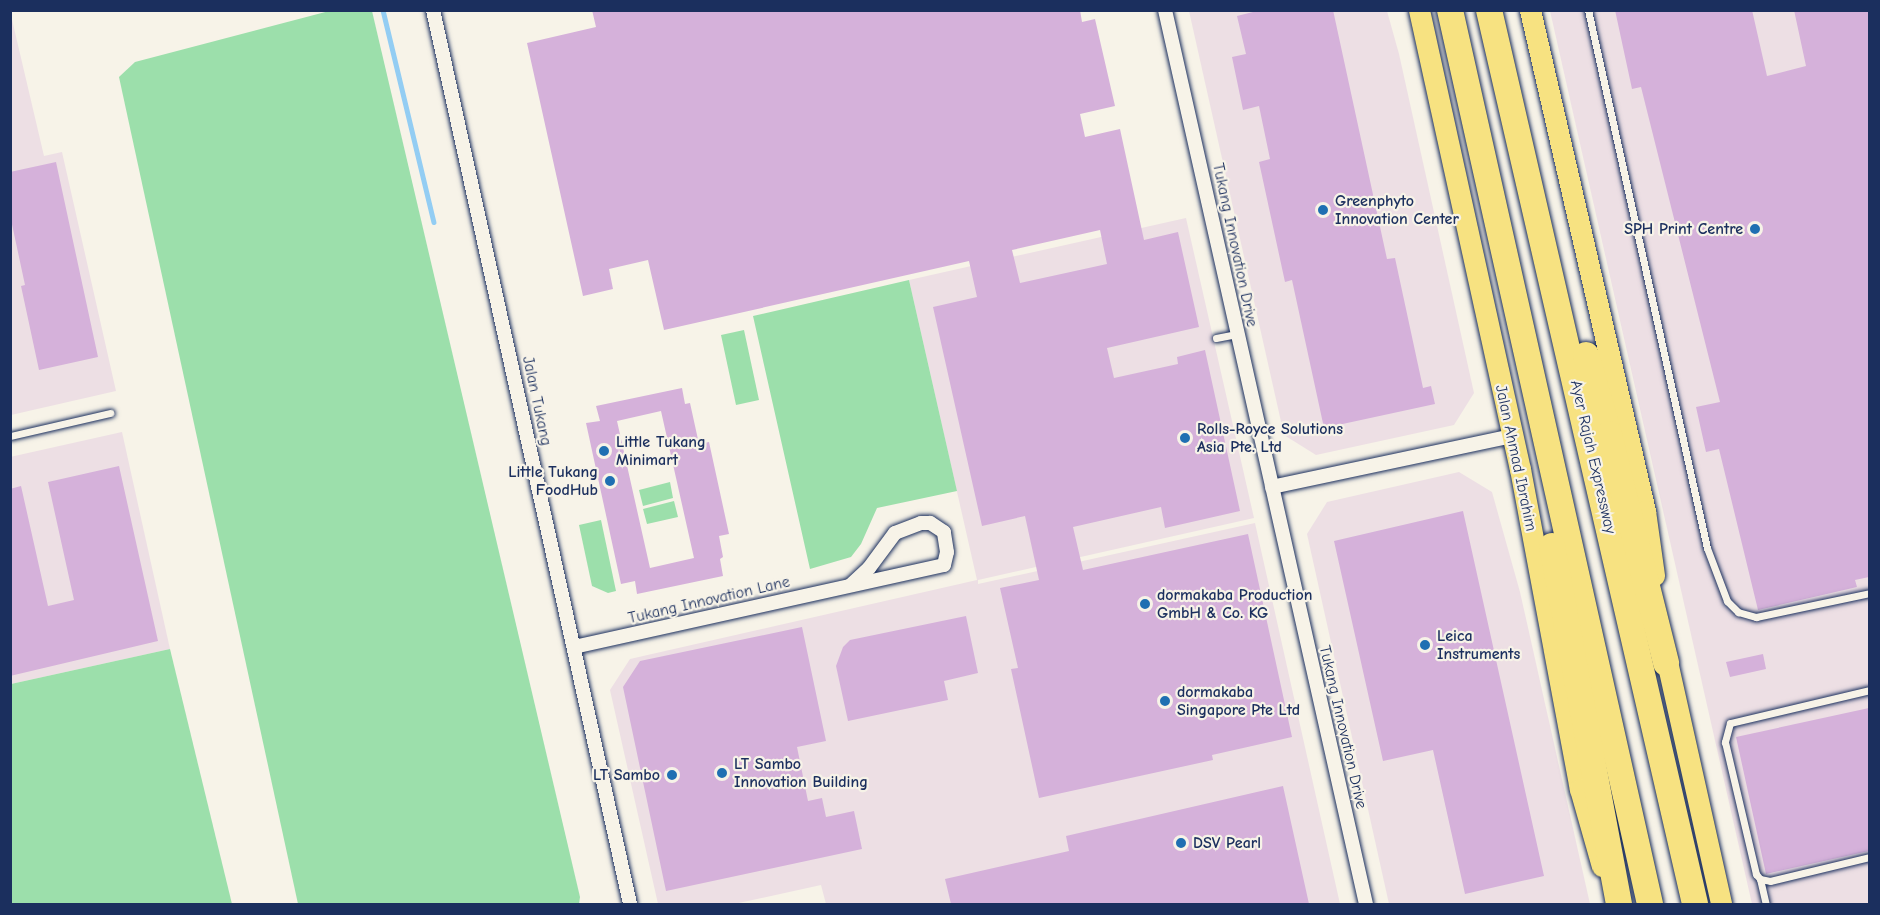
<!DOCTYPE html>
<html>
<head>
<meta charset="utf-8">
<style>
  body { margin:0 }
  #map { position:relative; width:1880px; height:915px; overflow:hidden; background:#f7f3e8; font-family:"Comic Neue",sans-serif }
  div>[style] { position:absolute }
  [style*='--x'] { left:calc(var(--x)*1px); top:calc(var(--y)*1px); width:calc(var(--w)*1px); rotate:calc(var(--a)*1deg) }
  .built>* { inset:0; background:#eddfe4 }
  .green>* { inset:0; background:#9cdfab }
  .stream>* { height:4.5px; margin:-2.25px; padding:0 2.25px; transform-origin:2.25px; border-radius:2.25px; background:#93cdf3 }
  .building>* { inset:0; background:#d5b1da }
  .roads { filter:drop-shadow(0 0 2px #1b2f5e) drop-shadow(0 0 2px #1b2f5e) }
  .lane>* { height:7px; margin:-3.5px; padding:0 3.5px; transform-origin:3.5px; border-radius:3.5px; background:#f7f3e8 }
  .street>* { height:14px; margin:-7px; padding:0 7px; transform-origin:7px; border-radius:7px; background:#f7f3e8 }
  .primary>* { height:21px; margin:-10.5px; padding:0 10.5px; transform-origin:10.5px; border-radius:10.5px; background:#f7e281 }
  .highway>* { height:26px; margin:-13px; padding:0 13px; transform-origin:13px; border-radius:13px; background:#f7e281 }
  .dots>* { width:16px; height:16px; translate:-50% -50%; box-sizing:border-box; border:3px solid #f7f3e8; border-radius:50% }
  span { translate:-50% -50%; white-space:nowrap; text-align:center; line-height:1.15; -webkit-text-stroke:4.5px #f7f3e8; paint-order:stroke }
  .poi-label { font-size:16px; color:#1b2f5e; font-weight:700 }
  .left { translate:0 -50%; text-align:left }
  .right { translate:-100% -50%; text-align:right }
  .street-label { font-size:16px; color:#1b2f5e }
  .frame { position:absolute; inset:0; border:12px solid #1b2f5e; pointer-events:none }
</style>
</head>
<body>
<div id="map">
  <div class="built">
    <div style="clip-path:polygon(10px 11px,44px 156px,62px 152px,116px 391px,11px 415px)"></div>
    <div style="clip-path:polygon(1189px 11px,1387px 11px,1399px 54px,1474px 393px,1454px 425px,1316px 455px,1284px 435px)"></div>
    <div style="clip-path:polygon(1550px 11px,1869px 11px,1869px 904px,1752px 904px)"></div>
    <div style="clip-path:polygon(1186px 218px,1254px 518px,978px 580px,978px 584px,1255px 523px,1340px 904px,826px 904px,821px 885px,734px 904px,658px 904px,610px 690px,630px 659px,977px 580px,909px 280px)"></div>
    <div style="clip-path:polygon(122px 432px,170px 649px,11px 684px,10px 457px)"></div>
    <div style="clip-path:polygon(1459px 472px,1492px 492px,1520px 592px,1590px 904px,1389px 904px,1307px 534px,1327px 502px)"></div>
  </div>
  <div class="green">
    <div style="clip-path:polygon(333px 10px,372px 11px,580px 897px,579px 904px,298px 904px,119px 77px,135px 62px)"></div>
    <div style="clip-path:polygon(909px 280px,957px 491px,877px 508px,861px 544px,851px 557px,810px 569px,753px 316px)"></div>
    <div style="clip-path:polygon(744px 330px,759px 400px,736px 405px,721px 335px)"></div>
    <div style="clip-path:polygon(670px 482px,673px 498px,643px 506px,639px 490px)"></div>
    <div style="clip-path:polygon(674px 501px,678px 517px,647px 524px,643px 509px)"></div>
    <div style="clip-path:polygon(601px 520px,616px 591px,608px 593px,592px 586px,579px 525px)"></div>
    <div style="clip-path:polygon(170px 649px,232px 904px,11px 904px,11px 684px)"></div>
  </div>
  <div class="stream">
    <div style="--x:383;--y:10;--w:218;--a:76.5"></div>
  </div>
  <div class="building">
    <div style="clip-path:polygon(evenodd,592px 10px,1080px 10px,1082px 22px,1095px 19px,1115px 106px,1080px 114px,1085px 137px,1120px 129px,1144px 240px,1178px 232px,1199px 327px,1107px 348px,1114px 378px,1178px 364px,1177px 357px,1205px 350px,1240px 511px,1165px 528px,1161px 507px,1073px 527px,1083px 570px,1248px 534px,1292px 737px,1212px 755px,1213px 760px,1039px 798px,1011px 669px,1018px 668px,1000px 588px,1039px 580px,1025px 516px,982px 526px,933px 307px,977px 297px,969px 261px,664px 330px,648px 260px,609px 269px,613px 289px,583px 296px,527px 43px,596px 27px,592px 10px,1100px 230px,1107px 264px,1020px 283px,1012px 250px,1100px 230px)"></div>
    <div style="clip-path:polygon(1261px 10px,1333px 10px,1387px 259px,1395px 258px,1423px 388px,1431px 386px,1435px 404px,1324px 428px,1292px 280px,1285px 282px,1259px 162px,1270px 159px,1259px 106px,1243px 110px,1232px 57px,1246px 54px,1237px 16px)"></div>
    <div style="clip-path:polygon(1615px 10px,1752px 10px,1767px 76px,1806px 66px,1794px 10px,1869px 10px,1869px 577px,1855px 580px,1857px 587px,1758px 610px,1719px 449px,1706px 452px,1696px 407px,1720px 402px,1641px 87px,1632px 89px)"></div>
    <div style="clip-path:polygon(56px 162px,98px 357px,39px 370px,21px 286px,25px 285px,10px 215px,10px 172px)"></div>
    <div style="clip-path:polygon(evenodd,682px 388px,685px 404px,690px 403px,699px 444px,709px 442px,729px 534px,719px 536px,723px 557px,720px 559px,723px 576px,637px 594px,635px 581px,621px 584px,586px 423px,600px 421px,596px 406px,682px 388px,661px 411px,694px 558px,650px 568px,617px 421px,661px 411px)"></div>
    <div style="clip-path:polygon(119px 466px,158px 641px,10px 676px,10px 489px,21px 486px,48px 606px,74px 600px,48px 482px)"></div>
    <div style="clip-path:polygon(1463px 511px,1544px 876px,1465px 894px,1433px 750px,1383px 761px,1334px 541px)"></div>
    <div style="clip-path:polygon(966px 616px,978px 673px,944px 681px,948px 700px,848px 721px,836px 666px,843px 647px,850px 640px)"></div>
    <div style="clip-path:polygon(802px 627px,826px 741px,797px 747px,808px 801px,822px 798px,826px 817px,854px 811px,862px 849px,666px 891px,623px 687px,640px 661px)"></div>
    <div style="clip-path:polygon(1763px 654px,1766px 669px,1730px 677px,1726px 662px)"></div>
    <div style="clip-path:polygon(1869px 708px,1869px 851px,1766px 874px,1736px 737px)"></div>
    <div style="clip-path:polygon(1283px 786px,1309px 904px,951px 904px,945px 879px,1069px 851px,1066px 836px)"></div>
  </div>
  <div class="roads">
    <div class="lane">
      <div style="--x:1588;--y:10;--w:551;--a:77.53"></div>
      <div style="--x:1707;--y:548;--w:57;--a:69.3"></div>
      <div style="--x:1727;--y:601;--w:16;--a:45"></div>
      <div style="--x:1738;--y:612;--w:19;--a:16"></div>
      <div style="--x:1756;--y:617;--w:116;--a:-11.9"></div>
      <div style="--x:1216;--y:338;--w:21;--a:-11"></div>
      <div style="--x:10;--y:436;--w:103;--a:-13"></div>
      <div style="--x:1870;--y:690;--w:144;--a:166.7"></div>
      <div style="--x:1730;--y:723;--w:20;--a:105"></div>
      <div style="--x:1725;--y:742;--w:136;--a:76.8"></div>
      <div style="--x:1756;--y:874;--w:6;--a:51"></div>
      <div style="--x:1760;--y:879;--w:10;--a:11"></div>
      <div style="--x:1770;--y:881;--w:103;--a:-13.5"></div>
      <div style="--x:1760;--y:879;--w:26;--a:77"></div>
    </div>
    <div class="street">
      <div style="--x:433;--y:10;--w:915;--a:77.57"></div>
      <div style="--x:1165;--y:10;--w:916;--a:77.33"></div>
      <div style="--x:1272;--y:487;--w:244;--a:-12"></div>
      <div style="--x:574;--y:647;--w:379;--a:-12.5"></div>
      <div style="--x:944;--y:565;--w:13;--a:-77"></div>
      <div style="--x:947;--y:552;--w:20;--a:-99"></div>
      <div style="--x:944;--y:532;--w:17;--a:-147"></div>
      <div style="--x:930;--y:523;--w:9;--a:180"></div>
      <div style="--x:921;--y:523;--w:28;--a:159"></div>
      <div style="--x:895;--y:533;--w:44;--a:126.6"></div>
      <div style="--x:869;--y:568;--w:25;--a:137"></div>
    </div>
    <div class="primary">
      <div style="--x:1419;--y:10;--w:470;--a:77.6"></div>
      <div style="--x:1520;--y:469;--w:326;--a:79.4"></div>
      <div style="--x:1580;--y:789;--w:80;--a:74.1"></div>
      <div style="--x:1530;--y:10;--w:514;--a:77.07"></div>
      <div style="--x:1645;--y:511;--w:65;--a:82"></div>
      <div style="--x:1664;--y:648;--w:262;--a:77.4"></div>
    </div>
    <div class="highway">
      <div style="--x:1450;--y:10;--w:916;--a:77.39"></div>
      <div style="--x:1489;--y:10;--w:917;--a:77.02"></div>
      <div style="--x:1586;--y:355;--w:82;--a:73.8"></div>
      <div style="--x:1609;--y:434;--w:236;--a:76"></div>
      <div style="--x:1552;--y:546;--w:364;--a:79.4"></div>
    </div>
  </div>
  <div class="dots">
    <div style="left:1323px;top:210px;background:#1f6fb2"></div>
    <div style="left:1755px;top:229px;background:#1f6fb2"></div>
    <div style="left:1185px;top:438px;background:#1f6fb2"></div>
    <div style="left:604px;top:451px;background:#1f6fb2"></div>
    <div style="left:610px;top:481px;background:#1f6fb2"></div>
    <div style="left:1145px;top:604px;background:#1f6fb2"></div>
    <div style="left:1425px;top:645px;background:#1f6fb2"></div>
    <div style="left:1165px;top:701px;background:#1f6fb2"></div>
    <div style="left:722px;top:773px;background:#1f6fb2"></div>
    <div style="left:672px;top:775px;background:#1f6fb2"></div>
    <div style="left:1181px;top:843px;background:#1f6fb2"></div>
  </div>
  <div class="poi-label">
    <span class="left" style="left:1335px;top:210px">Greenphyto<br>Innovation Center</span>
    <span class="right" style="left:1743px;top:229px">SPH Print Centre</span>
    <span class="left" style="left:1197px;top:438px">Rolls-Royce Solutions<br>Asia Pte. Ltd</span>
    <span class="left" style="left:616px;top:451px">Little Tukang<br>Minimart</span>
    <span class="right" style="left:598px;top:481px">Little Tukang<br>FoodHub</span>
    <span class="left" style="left:1157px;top:604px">dormakaba Production<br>GmbH &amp; Co. KG</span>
    <span class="left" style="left:1437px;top:645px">Leica<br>Instruments</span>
    <span class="left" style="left:1177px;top:701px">dormakaba<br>Singapore Pte Ltd</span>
    <span class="left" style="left:734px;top:773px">LT Sambo<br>Innovation Building</span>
    <span class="right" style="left:660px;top:775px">LT Sambo</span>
    <span class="left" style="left:1193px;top:843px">DSV Pearl</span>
  </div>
  <div class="street-label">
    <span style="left:1235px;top:245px;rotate:78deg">Tukang Innovation Drive</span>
    <span style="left:537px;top:401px;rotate:78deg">Jalan Tukang</span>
    <span style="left:1593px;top:457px;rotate:77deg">Ayer Rajah Expressway</span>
    <span style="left:1516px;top:458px;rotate:78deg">Jalan Ahmad Ibrahim</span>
    <span style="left:709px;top:600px;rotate:-13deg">Tukang Innovation Lane</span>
    <span style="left:1343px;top:727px;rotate:77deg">Tukang Innovation Drive</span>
  </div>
  <div class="frame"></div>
</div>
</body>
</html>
